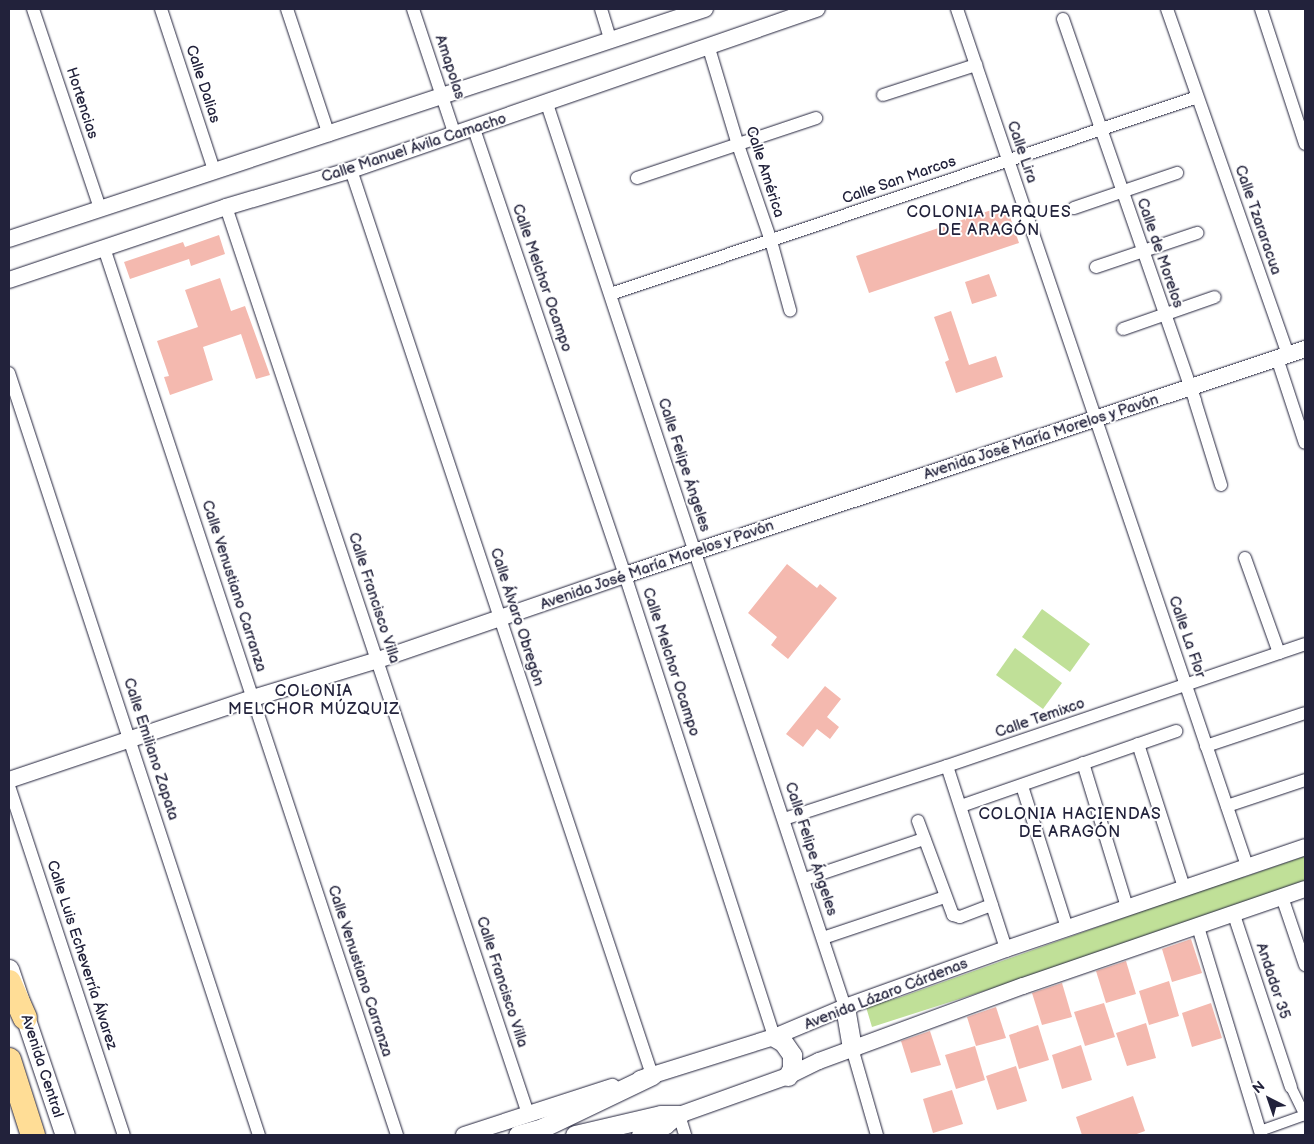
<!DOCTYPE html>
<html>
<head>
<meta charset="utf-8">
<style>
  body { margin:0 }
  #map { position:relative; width:1314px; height:1144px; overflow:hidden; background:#fff; font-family:"Balsamiq Sans",sans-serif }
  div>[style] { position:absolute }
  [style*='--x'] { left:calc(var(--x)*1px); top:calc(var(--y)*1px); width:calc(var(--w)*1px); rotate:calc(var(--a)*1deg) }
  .green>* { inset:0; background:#c0e098 }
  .building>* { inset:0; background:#f4b9af }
  .roads { filter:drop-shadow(0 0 1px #22223b) drop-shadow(0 0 1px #22223b) }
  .pedestrian>* { height:10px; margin:-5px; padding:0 5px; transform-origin:5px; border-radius:5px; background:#fff }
  .minor>* { height:12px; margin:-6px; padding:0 6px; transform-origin:6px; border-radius:6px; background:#fff }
  .tertiary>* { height:16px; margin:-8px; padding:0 8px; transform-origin:8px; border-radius:8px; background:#fff }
  .secondary>* { height:19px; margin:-9.5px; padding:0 9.5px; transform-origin:9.5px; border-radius:9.5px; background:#fff }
  .motorway>* { height:24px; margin:-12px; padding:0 12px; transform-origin:12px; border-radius:12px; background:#ffdd96 }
  span { translate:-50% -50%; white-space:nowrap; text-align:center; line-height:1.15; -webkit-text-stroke:4px #fff; paint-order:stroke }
  .street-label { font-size:15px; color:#22223b }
  .neighbourhood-label { font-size:16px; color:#22223b; letter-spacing:1px }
  .frame { position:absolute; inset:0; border:10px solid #22223b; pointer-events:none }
  .north { position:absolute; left:1244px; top:1074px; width:50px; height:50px; -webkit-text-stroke:4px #fff; paint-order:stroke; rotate:319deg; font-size:14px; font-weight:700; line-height:20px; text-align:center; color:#22223b }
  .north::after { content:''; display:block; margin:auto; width:18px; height:22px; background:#22223b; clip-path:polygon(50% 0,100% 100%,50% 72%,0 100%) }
</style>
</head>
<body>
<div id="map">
  <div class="green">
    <div style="clip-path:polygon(1042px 609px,1090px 644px,1070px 672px,1022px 637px)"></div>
    <div style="clip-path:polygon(1015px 648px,1062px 683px,1043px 709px,996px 675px)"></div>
    <div style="clip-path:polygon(1305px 856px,1305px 883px,1084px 959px,872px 1027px,866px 1007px,901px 997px,1243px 875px,1244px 877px)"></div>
  </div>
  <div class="building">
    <div style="clip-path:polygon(1006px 205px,1019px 243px,869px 293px,856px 256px)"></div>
    <div style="clip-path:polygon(219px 235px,225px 254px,191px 266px,189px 259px,130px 279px,124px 262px,183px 242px,185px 247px)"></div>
    <div style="clip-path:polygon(989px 274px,997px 296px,972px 304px,965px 282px)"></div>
    <div style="clip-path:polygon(220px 278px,231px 311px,245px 306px,270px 375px,256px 379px,241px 334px,203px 347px,213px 380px,170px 395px,164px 377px,169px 376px,157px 341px,198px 327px,185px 290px)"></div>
    <div style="clip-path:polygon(951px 311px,969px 365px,996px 356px,1003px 377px,956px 393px,945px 362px,949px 360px,934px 317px)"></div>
    <div style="clip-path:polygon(787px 564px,817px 588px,820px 584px,837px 598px,788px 659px,771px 645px,777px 637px,748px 613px)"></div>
    <div style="clip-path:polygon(825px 686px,841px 699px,827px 717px,839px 727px,830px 739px,817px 729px,803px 747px,786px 734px)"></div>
    <div style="clip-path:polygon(1191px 939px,1202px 973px,1172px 982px,1162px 949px)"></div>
    <div style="clip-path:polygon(1126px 961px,1136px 994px,1106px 1003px,1096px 971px)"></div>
    <div style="clip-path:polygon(1169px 981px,1179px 1016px,1149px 1025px,1139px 991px)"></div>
    <div style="clip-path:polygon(1062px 983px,1072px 1017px,1042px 1025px,1032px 993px)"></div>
    <div style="clip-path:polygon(1104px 1003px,1115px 1037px,1085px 1046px,1074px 1012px)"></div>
    <div style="clip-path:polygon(1211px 1003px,1222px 1038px,1192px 1047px,1182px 1013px)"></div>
    <div style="clip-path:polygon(996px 1007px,1006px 1038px,976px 1046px,967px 1017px)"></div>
    <div style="clip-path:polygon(1146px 1023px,1156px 1058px,1127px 1066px,1116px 1033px)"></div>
    <div style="clip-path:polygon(1038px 1025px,1049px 1060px,1019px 1069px,1009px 1035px)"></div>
    <div style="clip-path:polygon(930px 1031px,941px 1065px,911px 1073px,901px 1041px)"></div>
    <div style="clip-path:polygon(1081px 1045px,1092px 1080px,1062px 1089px,1052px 1055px)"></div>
    <div style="clip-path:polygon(975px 1046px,985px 1080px,956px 1089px,945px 1055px)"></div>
    <div style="clip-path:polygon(1016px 1066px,1027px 1101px,997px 1110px,986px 1076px)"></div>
    <div style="clip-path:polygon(952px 1090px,963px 1124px,933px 1133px,923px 1099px)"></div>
    <div style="clip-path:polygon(1133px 1096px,1145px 1131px,1134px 1135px,1082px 1135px,1076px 1117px)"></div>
  </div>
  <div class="roads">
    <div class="pedestrian">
      <div style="--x:1291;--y:1087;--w:32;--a:64"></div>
      <div style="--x:1260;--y:1131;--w:48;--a:-19.6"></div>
    </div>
    <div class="minor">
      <div style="--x:33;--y:9;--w:210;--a:71.4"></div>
      <div style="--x:161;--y:9;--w:169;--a:71.8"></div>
      <div style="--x:287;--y:9;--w:133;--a:71.6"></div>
      <div style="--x:413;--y:9;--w:133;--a:71.6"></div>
      <div style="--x:601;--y:9;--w:34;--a:73"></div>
      <div style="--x:957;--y:9;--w:905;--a:71.3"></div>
      <div style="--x:1167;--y:9;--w:366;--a:70.7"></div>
      <div style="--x:1261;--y:9;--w:142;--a:71.9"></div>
      <div style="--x:1063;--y:19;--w:404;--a:70.9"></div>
      <div style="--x:1195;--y:401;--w:88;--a:72.8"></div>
      <div style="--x:708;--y:45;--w:104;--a:73.3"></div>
      <div style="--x:738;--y:145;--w:102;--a:71"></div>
      <div style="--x:771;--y:241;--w:72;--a:74.6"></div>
      <div style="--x:883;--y:95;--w:98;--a:-17.9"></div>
      <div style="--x:547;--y:104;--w:951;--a:71.74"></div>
      <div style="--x:474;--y:129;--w:471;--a:71.3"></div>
      <div style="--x:625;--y:575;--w:485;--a:72.1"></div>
      <div style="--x:351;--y:170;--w:954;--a:71.6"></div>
      <div style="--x:637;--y:178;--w:189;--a:-18.5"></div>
      <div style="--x:226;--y:207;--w:956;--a:71.58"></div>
      <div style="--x:1074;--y:208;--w:109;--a:-18.8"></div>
      <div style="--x:104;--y:248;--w:934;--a:71.72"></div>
      <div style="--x:1096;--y:267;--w:107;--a:-18.6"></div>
      <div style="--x:611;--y:294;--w:618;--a:-18.58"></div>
      <div style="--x:1123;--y:329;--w:97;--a:-19.2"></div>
      <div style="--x:1277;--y:358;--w:89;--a:71.8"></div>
      <div style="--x:9;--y:373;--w:802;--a:71.84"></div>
      <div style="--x:1245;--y:558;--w:101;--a:70.3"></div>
      <div style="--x:1138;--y:744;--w:150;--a:72.2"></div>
      <div style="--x:1206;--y:746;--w:104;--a:-18.4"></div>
      <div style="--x:1083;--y:763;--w:151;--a:73"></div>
      <div style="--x:947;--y:766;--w:192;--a:72.1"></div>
      <div style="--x:9;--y:786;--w:367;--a:71.8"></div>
      <div style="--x:1022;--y:786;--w:149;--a:72.4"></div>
      <div style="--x:961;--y:806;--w:228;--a:-19.2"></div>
      <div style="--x:1227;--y:806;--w:82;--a:-18.4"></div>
      <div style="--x:784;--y:819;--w:171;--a:-18"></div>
      <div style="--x:947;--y:766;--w:378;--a:-18.8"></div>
      <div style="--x:918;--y:821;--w:100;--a:69.6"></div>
      <div style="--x:953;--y:915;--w:7;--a:16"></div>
      <div style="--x:960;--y:917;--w:34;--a:-21"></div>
      <div style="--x:805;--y:879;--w:126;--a:-18.6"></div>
      <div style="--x:1282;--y:897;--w:72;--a:71.3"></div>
      <div style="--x:1234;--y:915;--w:181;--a:71.7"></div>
      <div style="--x:1198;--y:927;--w:217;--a:73.1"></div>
      <div style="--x:823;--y:938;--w:129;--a:-18.6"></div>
      <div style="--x:852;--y:1048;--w:91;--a:74"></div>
      <div style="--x:679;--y:1115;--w:21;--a:73"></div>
    </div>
    <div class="tertiary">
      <div style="--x:9;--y:239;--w:733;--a:-18.29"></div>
      <div style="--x:9;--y:280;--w:229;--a:-18.6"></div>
      <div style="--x:226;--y:207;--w:130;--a:-16.5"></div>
      <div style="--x:351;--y:170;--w:493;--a:-19.1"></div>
      <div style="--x:9;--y:780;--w:257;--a:-18.6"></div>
      <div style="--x:253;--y:698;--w:131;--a:-16.9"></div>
      <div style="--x:378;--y:660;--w:261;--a:-19"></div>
      <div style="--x:625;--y:575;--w:717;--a:-18.38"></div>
      <div style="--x:640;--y:1079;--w:140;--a:-17.4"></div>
      <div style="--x:774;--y:1037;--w:77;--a:-22.9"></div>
      <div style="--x:845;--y:1007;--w:171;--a:-19.8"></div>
      <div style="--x:1006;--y:949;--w:316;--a:-18.8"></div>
      <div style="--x:464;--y:1135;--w:156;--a:-18"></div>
      <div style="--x:640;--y:1135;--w:28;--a:-19"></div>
      <div style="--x:666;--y:1126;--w:17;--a:-40"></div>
      <div style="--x:679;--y:1115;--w:116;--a:-19.7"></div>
      <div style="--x:788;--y:1076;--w:34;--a:-26"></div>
      <div style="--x:819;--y:1061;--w:217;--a:-20.2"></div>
      <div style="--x:1023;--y:986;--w:298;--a:-19"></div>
    </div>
    <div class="secondary">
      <div style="--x:9;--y:969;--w:175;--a:71.4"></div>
      <div style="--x:845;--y:1007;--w:42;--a:80.3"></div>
      <div style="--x:774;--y:1037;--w:10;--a:29"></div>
      <div style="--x:783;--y:1042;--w:16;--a:55"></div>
      <div style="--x:792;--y:1055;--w:13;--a:90"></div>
      <div style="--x:792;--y:1068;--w:9;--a:117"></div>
      <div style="--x:518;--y:1135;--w:25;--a:-16"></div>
      <div style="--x:542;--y:1128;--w:122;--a:-25.7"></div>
      <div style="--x:575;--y:1135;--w:88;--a:-13.1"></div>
      <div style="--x:661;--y:1115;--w:18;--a:0"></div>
    </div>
    <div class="motorway">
      <div style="--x:9;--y:982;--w:39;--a:66"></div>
      <div style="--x:9;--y:1060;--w:79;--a:72.3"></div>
    </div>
  </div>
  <div class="street-label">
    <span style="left:450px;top:67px;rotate:72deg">Amapolas</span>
    <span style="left:203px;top:84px;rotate:72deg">Calle Dalias</span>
    <span style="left:82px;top:103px;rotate:72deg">Hortencias</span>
    <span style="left:414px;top:148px;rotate:-18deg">Calle Manuel Ávila Camacho</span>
    <span style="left:1022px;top:152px;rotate:71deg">Calle Lira</span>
    <span style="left:765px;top:172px;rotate:72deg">Calle América</span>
    <span style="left:899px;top:180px;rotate:-19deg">Calle San Marcos</span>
    <span style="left:1258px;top:220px;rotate:71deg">Calle Tzararacua</span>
    <span style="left:1160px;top:253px;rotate:71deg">Calle de Morelos</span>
    <span style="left:542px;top:278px;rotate:71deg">Calle Melchor Ocampo</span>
    <span style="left:1041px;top:437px;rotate:-18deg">Avenida José María Morelos y Pavón</span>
    <span style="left:684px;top:465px;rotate:72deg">Calle Felipe Ángeles</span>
    <span style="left:657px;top:565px;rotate:-19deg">Avenida José María Morelos y Pavón</span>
    <span style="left:234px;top:586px;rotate:72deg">Calle Venustiano Carranza</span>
    <span style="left:374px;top:598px;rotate:72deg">Calle Francisco Villa</span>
    <span style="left:517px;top:617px;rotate:72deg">Calle Álvaro Obregón</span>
    <span style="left:1187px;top:637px;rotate:71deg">Calle La Flor</span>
    <span style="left:671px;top:662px;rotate:72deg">Calle Melchor Ocampo</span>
    <span style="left:1040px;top:718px;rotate:-19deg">Calle Temixco</span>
    <span style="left:151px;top:749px;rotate:72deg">Calle Emiliano Zapata</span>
    <span style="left:811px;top:849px;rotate:72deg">Calle Felipe Ángeles</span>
    <span style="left:82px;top:955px;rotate:72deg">Calle Luis Echeverría Álvarez</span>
    <span style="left:360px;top:971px;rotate:72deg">Calle Venustiano Carranza</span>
    <span style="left:1273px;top:981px;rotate:72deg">Andador 35</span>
    <span style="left:502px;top:982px;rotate:72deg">Calle Francisco Villa</span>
    <span style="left:886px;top:994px;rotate:-21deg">Avenida Lázaro Cárdenas</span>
    <span style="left:42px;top:1066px;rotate:72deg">Avenida Central</span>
  </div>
  <div class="neighbourhood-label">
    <span style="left:989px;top:222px">COLONIA PARQUES<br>DE ARAGÓN</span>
    <span style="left:314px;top:701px">COLONIA<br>MELCHOR MÚZQUIZ</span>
    <span style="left:1070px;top:824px">COLONIA HACIENDAS<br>DE ARAGÓN</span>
  </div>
  <div class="frame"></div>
  <div class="north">N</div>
</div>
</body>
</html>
